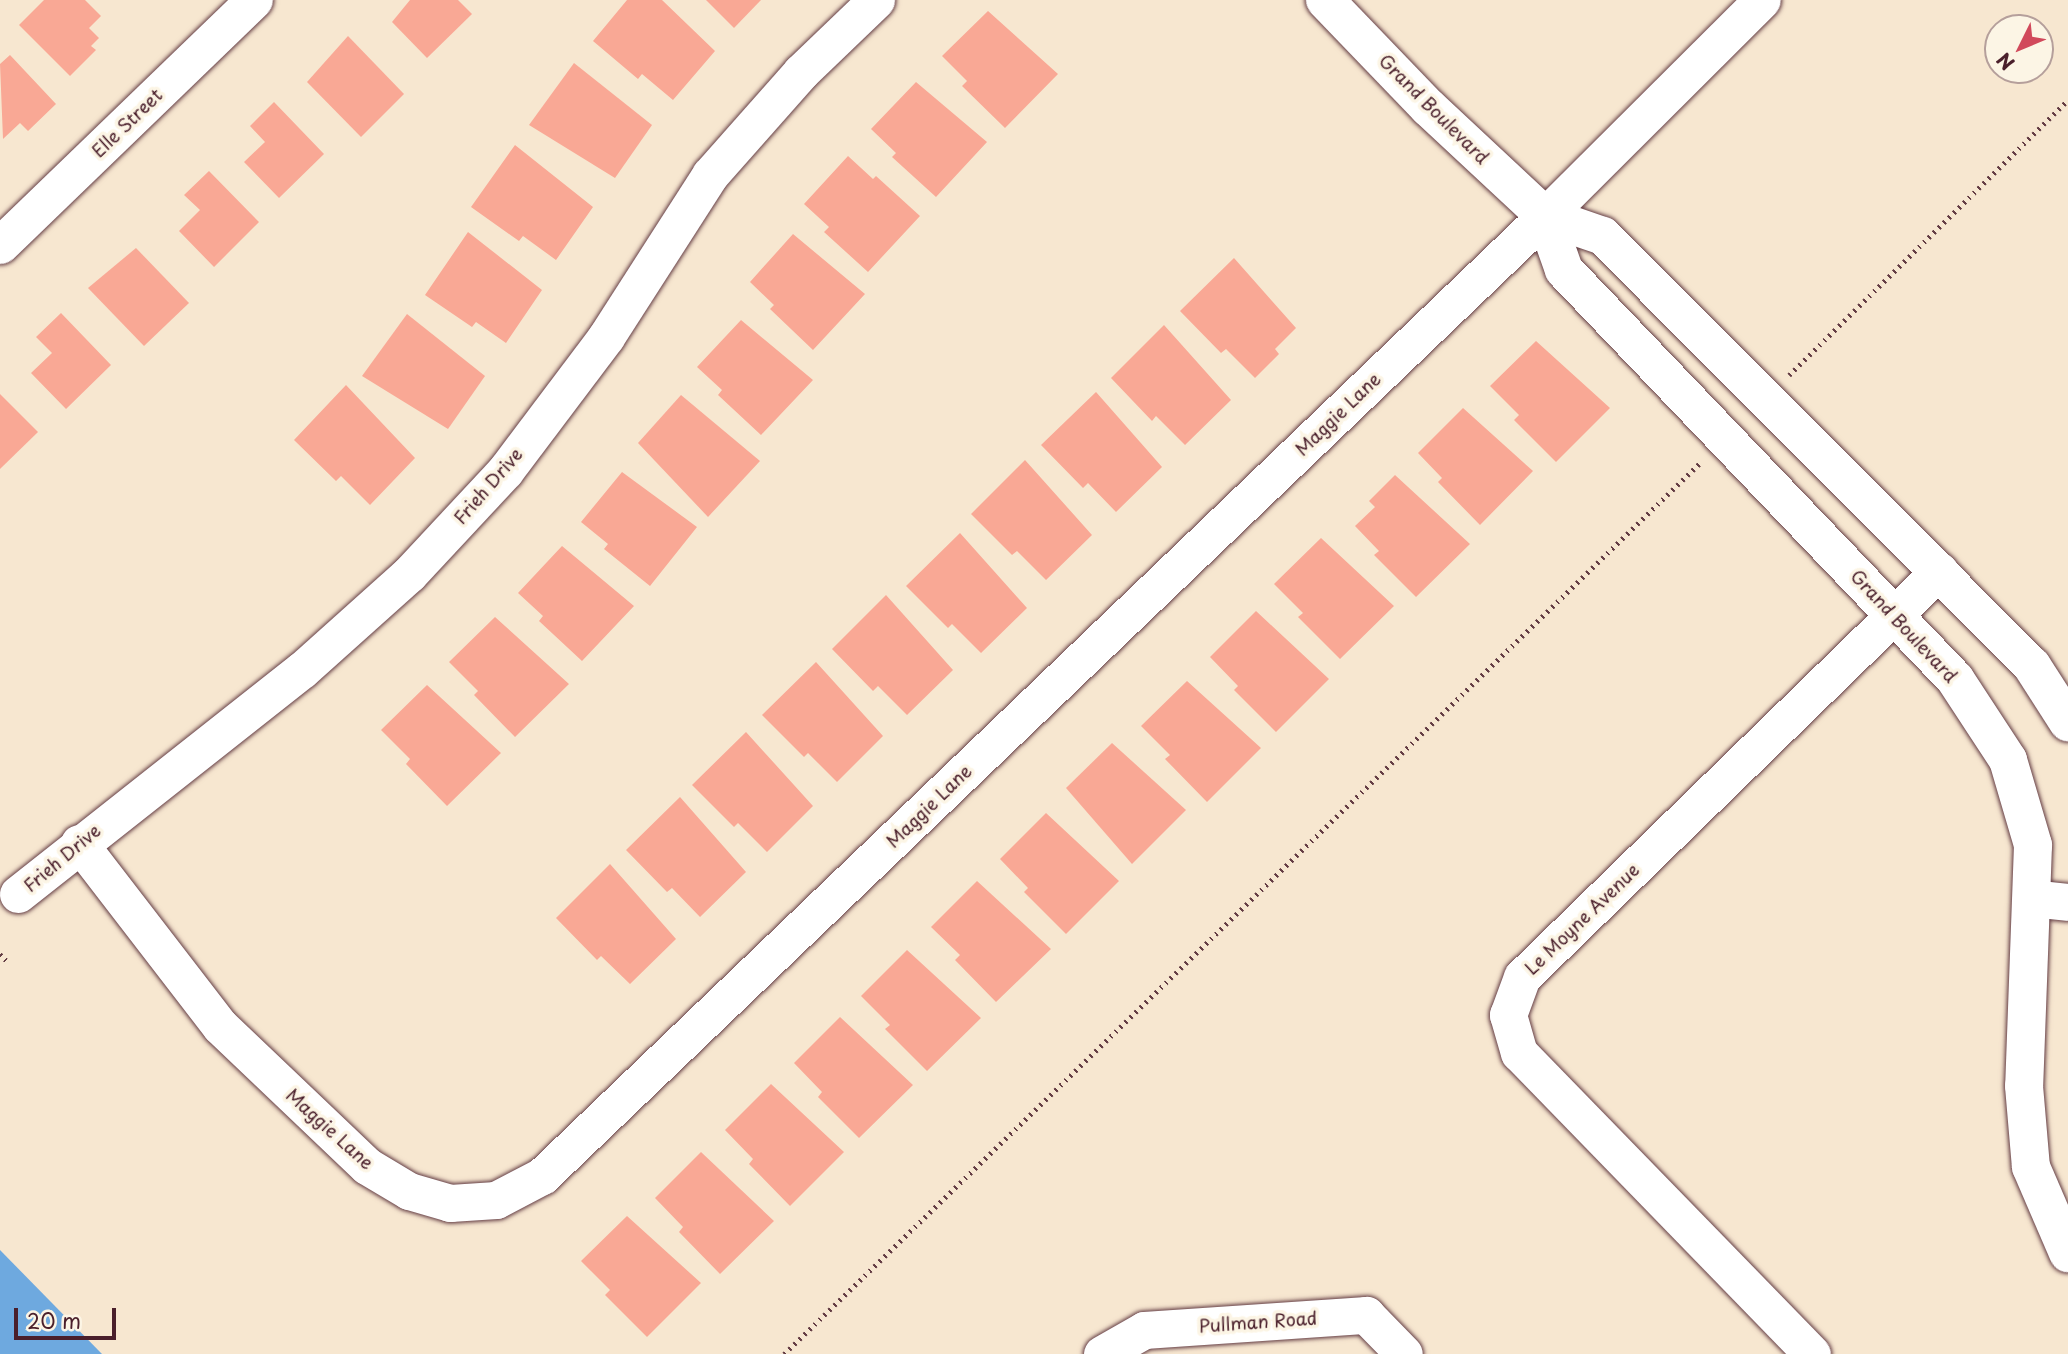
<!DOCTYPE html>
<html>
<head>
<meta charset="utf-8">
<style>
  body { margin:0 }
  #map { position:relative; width:2068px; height:1354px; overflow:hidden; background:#f7e7d0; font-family:"Playpen Sans",sans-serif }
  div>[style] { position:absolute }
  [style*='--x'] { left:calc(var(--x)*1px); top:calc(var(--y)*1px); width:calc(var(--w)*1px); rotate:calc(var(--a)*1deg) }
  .water>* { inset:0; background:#6ea9df }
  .building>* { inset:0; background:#f9a895 }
  .path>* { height:4.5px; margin-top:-2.25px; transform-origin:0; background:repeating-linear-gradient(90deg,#643d44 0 2px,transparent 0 7px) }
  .roads { filter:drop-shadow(0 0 2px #643d44) drop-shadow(0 0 2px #643d44) }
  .minor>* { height:37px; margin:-18.5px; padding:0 18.5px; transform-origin:18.5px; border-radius:18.5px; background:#fff }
  .tertiary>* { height:38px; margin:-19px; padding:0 19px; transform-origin:19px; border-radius:19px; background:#fff }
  span { translate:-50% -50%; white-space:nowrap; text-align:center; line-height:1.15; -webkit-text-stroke:7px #fcf5e5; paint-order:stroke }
  .street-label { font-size:18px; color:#4a1f2b }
  .north { position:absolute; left:1984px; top:14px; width:70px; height:70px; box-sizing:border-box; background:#fcf5e5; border:2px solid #b59f9b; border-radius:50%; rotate:227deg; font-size:19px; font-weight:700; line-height:28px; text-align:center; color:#4a1f2b }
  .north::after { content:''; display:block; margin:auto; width:24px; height:32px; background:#d1495b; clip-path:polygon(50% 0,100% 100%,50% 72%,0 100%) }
  .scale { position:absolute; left:14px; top:1308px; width:102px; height:32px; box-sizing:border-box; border:4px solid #4a1f2b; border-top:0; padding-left:9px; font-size:21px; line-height:24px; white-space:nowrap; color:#4a1f2b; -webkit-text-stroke:5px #fcf5e5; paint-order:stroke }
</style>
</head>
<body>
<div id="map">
  <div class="water">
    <div style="clip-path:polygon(0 1250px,102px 1354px,0 1354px)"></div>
  </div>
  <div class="building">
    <div style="clip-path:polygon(44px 0,85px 0,101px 16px,89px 28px,99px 38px,91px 46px,96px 50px,70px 76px,19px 25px)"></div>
    <div style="clip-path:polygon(410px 0,458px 0,472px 14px,427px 58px,392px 22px)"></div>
    <div style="clip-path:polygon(627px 0,662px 0,715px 51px,673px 100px,642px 74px,638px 79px,593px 41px)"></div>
    <div style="clip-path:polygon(706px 0,761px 0,734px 28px)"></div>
    <div style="clip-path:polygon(988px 11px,1058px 74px,1005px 128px,962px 86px,967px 81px,942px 56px)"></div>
    <div style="clip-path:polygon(348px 36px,404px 94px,361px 137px,307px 82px)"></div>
    <div style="clip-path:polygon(10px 55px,56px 104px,28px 131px,20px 123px,3px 139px,0 64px)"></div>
    <div style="clip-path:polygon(574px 63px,652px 125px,615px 178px,529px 125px)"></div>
    <div style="clip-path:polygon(916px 82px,987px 142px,936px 197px,892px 157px,896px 153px,871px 129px)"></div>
    <div style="clip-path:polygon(274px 102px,324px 154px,279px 198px,244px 162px,265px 142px,250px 126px)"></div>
    <div style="clip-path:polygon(515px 145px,593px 207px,556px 260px,523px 236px,519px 241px,471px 207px)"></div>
    <div style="clip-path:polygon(848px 156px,873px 179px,876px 176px,920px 216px,868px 272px,824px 232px,829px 227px,804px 204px)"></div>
    <div style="clip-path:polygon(209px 171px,259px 222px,214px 267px,179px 231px,200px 210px,184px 195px)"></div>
    <div style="clip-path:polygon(468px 232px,542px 290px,506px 343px,476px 322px,472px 327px,425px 295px)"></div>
    <div style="clip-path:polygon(793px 234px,865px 294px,813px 350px,770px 309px,774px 305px,750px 282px)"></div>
    <div style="clip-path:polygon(136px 248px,189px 303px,144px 346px,88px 288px)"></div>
    <div style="clip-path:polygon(1234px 258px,1296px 328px,1275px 349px,1279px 354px,1255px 378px,1226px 349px,1221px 353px,1180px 311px)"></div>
    <div style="clip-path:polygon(61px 313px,111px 365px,66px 409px,31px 373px,52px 353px,36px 337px)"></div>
    <div style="clip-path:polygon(407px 314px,485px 376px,448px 429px,362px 376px)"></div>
    <div style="clip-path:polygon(741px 320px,813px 380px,761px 435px,718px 395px,722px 390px,697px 367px)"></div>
    <div style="clip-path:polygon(1164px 325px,1231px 400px,1185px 445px,1156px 416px,1152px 421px,1111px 378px)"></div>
    <div style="clip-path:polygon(1536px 341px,1610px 408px,1556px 462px,1514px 420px,1519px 415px,1490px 386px)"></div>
    <div style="clip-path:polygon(346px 385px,415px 458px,370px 505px,341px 476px,336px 481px,294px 440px)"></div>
    <div style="clip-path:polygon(1096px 392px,1162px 467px,1116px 512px,1088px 483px,1083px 488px,1041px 445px)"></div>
    <div style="clip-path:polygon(0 394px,38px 432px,0 469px)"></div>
    <div style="clip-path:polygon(681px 395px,760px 461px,708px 517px,638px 443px)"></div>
    <div style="clip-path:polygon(1463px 408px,1533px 471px,1480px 525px,1438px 482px,1442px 478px,1418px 453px)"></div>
    <div style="clip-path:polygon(1025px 460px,1092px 535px,1046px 580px,1017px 551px,1012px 555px,971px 514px)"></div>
    <div style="clip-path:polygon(622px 472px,697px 527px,650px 586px,604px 549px,608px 544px,581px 522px)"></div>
    <div style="clip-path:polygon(1395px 475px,1470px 544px,1416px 597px,1374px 555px,1379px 551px,1355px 526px,1375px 507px,1369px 501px)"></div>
    <div style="clip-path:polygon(960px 533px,1027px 608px,981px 653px,952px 624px,948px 628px,906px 586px)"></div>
    <div style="clip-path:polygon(1321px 538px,1394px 606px,1340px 659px,1298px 617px,1303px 613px,1274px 584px)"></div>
    <div style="clip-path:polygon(562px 546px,634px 606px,582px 661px,539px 621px,543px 616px,518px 593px)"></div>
    <div style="clip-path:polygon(886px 595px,953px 670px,907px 715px,878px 686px,873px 691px,832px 649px)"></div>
    <div style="clip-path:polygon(1256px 611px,1329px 679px,1276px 732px,1234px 690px,1238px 686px,1210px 657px)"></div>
    <div style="clip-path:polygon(495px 617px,569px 684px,515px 737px,474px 695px,478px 691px,449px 662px)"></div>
    <div style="clip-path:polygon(816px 662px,883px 736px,837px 782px,808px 753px,804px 757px,762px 715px)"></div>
    <div style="clip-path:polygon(1187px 681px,1261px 748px,1207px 802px,1165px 759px,1170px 755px,1141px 726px)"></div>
    <div style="clip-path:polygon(427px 685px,501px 753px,447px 806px,406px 764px,410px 759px,381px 730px)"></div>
    <div style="clip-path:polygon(746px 732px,813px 806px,767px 852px,738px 823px,734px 827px,692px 785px)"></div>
    <div style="clip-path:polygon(1112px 743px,1186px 810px,1132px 864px,1066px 788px)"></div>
    <div style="clip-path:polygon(680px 797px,746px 872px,700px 917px,672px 888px,667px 892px,626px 850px)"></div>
    <div style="clip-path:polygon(1046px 813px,1119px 881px,1066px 934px,1024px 892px,1028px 888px,1000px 859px)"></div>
    <div style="clip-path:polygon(610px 864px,676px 939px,630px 984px,601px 956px,597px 960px,556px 918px)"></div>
    <div style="clip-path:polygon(977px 881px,1051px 949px,996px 1002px,955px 960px,960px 955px,931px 927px)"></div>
    <div style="clip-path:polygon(907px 950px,981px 1018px,927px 1071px,885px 1029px,890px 1025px,861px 996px)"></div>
    <div style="clip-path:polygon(840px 1017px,913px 1085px,859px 1138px,818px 1097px,822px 1092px,794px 1063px)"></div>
    <div style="clip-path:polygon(771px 1084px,844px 1152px,790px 1206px,749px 1164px,753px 1159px,725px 1130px)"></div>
    <div style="clip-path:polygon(701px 1152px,774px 1221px,720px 1274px,679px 1232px,683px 1227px,655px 1198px)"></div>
    <div style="clip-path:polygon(627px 1216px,701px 1283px,647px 1337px,605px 1295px,610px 1290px,581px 1261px)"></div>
  </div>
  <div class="path">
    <div style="--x:1789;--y:375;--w:392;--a:-44.6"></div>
    <div style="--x:0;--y:954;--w:11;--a:45"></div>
    <div style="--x:784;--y:1354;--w:1279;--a:-44.21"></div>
  </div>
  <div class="roads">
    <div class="minor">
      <div style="--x:0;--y:245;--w:353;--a:-44"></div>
      <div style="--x:79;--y:843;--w:231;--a:52.4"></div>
      <div style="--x:220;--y:1026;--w:203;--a:43.6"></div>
      <div style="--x:367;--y:1166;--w:49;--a:30.8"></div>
      <div style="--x:409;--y:1191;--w:43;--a:16.3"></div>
      <div style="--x:450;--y:1203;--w:46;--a:-3.7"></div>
      <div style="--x:496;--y:1200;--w:52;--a:-27.6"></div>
      <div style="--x:542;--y:1176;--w:1388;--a:-43.75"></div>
      <div style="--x:1545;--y:216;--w:306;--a:-44.9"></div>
      <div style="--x:18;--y:894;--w:362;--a:-38.3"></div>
      <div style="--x:302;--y:670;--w:144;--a:-41.9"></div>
      <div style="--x:409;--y:574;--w:141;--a:-47"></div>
      <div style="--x:505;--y:471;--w:168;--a:-53"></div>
      <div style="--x:606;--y:337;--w:193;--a:-57.3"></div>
      <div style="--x:710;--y:175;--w:137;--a:-48.5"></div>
      <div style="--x:801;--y:72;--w:104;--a:-43.8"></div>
      <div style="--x:2031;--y:898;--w:37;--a:6"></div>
      <div style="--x:1102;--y:1354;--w:48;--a:-29.7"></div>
      <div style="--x:1144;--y:1330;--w:223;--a:-3.9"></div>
      <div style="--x:1366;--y:1315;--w:54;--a:45.7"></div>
      <div style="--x:1812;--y:1354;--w:420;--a:-134.2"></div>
      <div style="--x:1519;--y:1053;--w:40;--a:-106"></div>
      <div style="--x:1508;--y:1015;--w:40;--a:-69.8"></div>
      <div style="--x:1522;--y:977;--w:582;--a:-44.23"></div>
    </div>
    <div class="tertiary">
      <div style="--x:1325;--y:0;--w:149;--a:46.1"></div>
      <div style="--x:1428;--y:107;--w:160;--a:43"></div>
      <div style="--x:1545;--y:216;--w:61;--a:19"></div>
      <div style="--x:1603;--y:236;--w:607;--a:45.07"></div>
      <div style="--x:2032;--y:666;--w:67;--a:57.3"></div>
      <div style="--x:1545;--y:216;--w:57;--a:70.6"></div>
      <div style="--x:1564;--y:270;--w:566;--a:46.29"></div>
      <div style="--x:1955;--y:679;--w:97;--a:56.8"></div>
      <div style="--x:2008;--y:760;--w:89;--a:73.6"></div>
      <div style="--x:2033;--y:845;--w:241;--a:92.1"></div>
      <div style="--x:2024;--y:1086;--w:81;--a:85.1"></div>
      <div style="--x:2031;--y:1167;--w:94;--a:66.7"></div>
    </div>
  </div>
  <div class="street-label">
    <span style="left:1434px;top:109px;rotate:45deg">Grand Boulevard</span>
    <span style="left:127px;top:123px;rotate:-44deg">Elle Street</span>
    <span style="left:1338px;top:414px;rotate:-44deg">Maggie Lane</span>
    <span style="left:488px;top:486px;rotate:-49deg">Frieh Drive</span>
    <span style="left:1904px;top:626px;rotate:47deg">Grand Boulevard</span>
    <span style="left:929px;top:806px;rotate:-44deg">Maggie Lane</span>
    <span style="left:62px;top:858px;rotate:-40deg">Frieh Drive</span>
    <span style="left:1582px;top:919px;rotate:-44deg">Le Moyne Avenue</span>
    <span style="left:330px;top:1129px;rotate:42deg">Maggie Lane</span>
    <span style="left:1258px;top:1322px;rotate:-4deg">Pullman Road</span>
  </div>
  <div class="north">N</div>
  <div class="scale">20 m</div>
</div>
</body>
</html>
